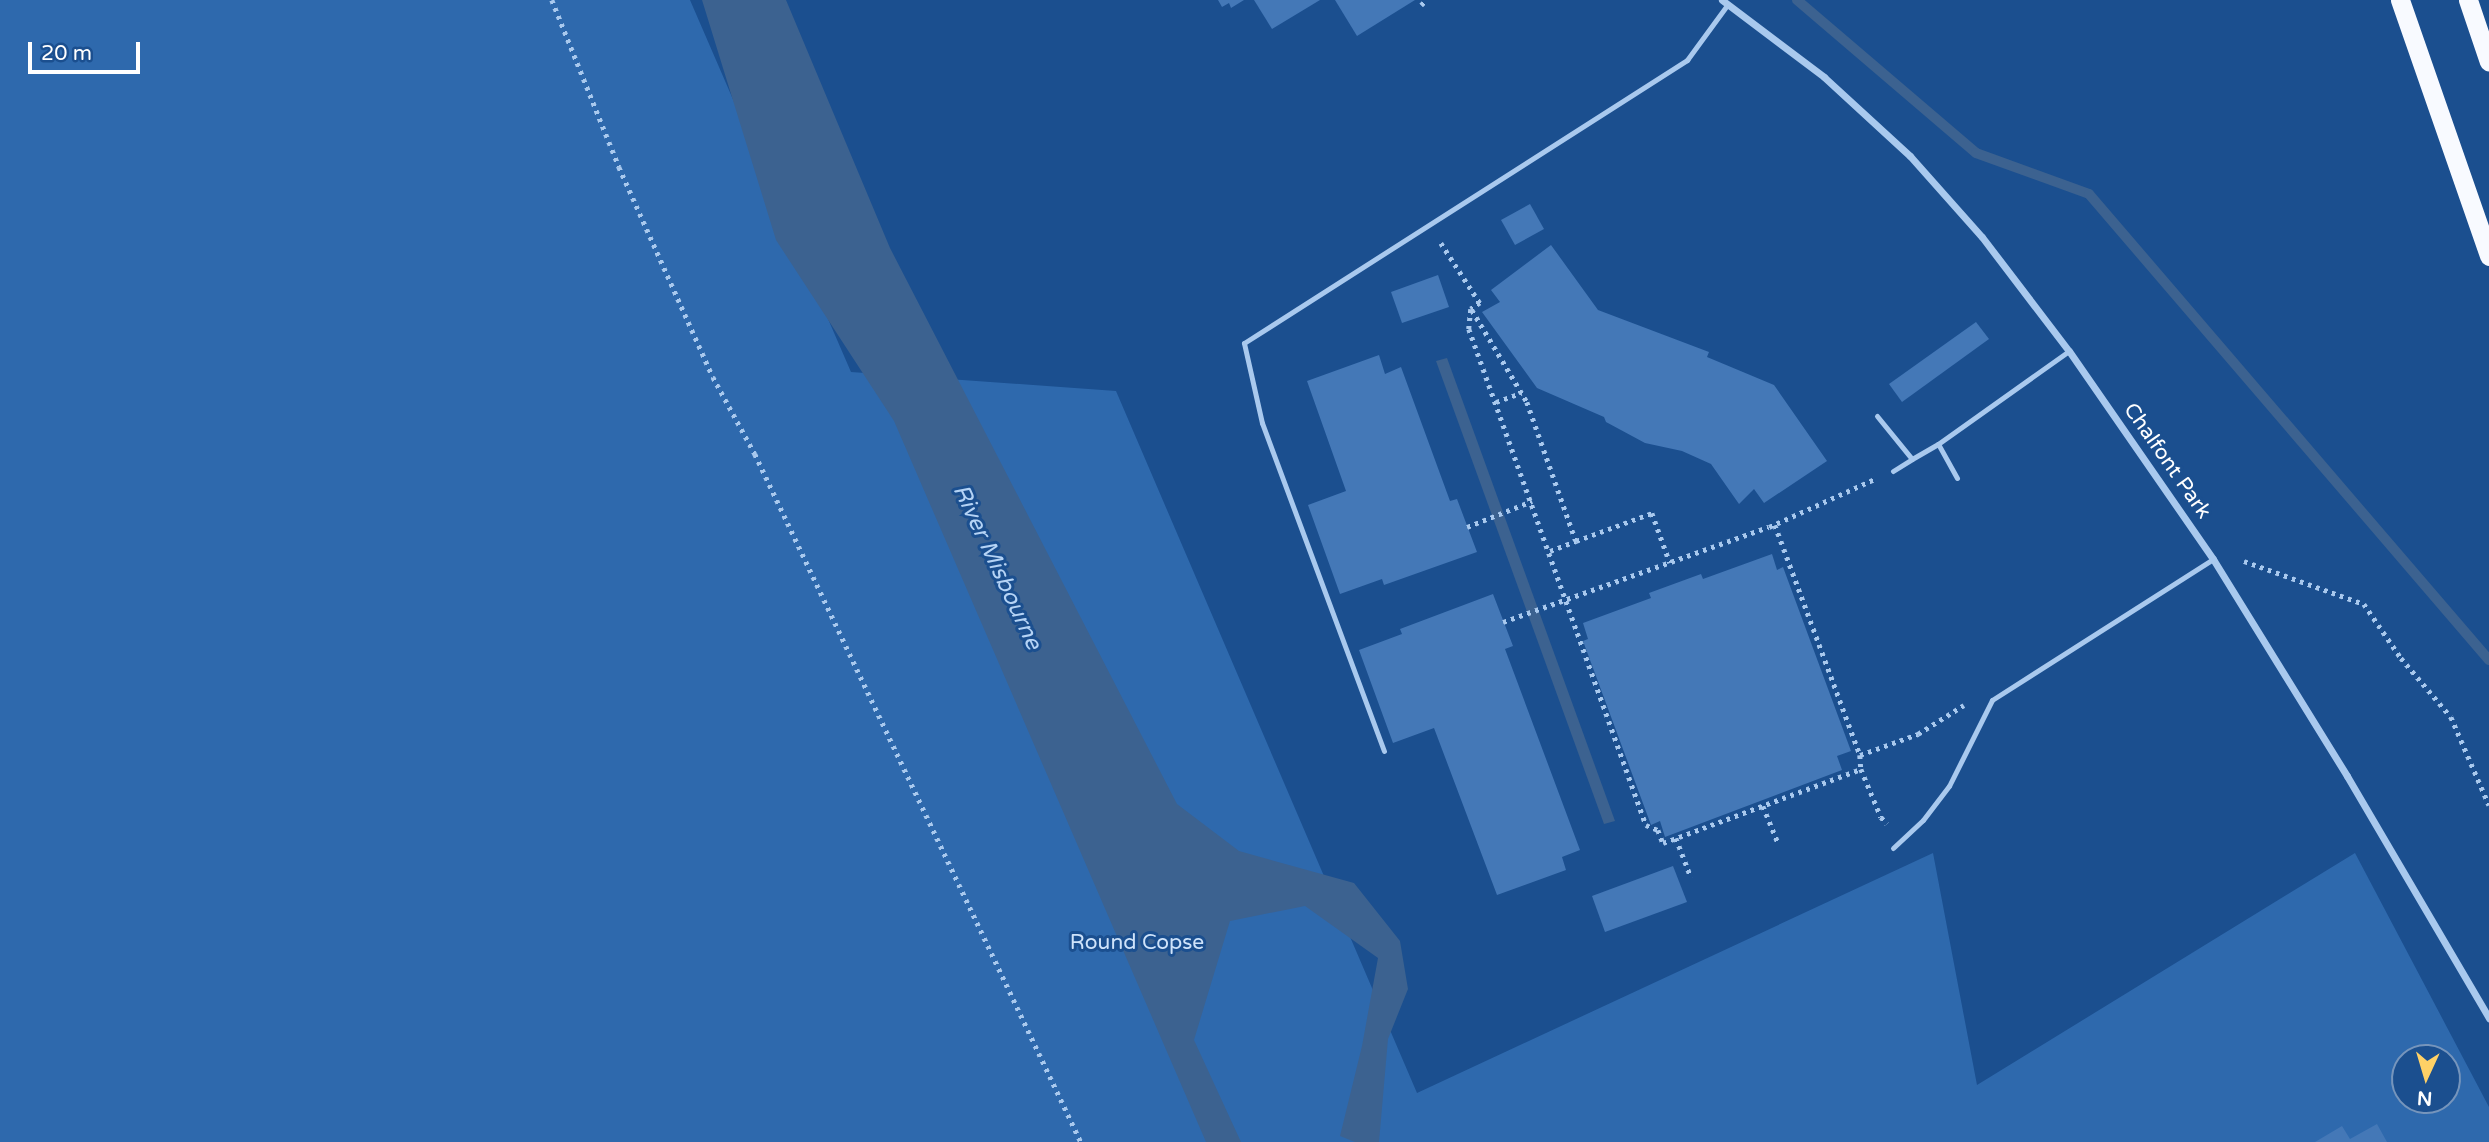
<!DOCTYPE html>
<html>
<head>
<meta charset="utf-8">
<style>
  body { margin:0 }
  #map { position:relative; width:2489px; height:1142px; overflow:hidden; background:#1b4f8f; font-family:"Varela Round",sans-serif }
  div>[style] { position:absolute }
  [style*='--x'] { left:calc(var(--x)*1px); top:calc(var(--y)*1px); width:calc(var(--w)*1px); rotate:calc(var(--a)*1deg) }
  .green>* { inset:0; background:#2e69ad }
  .water>* { inset:0; background:#3c6290 }
  .stream>* { height:10px; margin:-5px; padding:0 5px; transform-origin:5px; border-radius:5px; background:#3c6290 }
  .building>* { inset:0; background:#4478b7 }
  .path>* { height:4.5px; margin-top:-2.25px; transform-origin:0; background:repeating-linear-gradient(90deg,#a9c9ee 0 3.5px,transparent 0 8.5px) }
  .service>* { height:5px; margin:-2.5px; padding:0 2.5px; transform-origin:2.5px; border-radius:2.5px; background:#a9c9ee }
  .minor>* { height:7px; margin:-3.5px; padding:0 3.5px; transform-origin:3.5px; border-radius:3.5px; background:#a9c9ee }
  .trunk>* { height:19px; margin:-9.5px; padding:0 9.5px; transform-origin:9.5px; border-radius:9.5px; background:#f8faff }
  span { translate:-50% -50%; white-space:nowrap; text-align:center; line-height:1.15; -webkit-text-stroke:6px #1b4f8f; paint-order:stroke }
  .street-label { font-size:21px; color:#fff }
  .park-label { font-size:21px; color:#cfe3fa }
  .water-label { font-size:23px; color:#b5d3f5; font-style:italic }
  .north { position:absolute; left:2391px; top:1044px; width:70px; height:70px; box-sizing:border-box; background:#1b4f8f; border:2px solid #7695bc; border-radius:50%; rotate:184deg; font-size:19px; font-weight:700; line-height:28px; text-align:center; color:#fff }
  .north::after { content:''; display:block; margin:auto; width:24px; height:32px; background:#ffd166; clip-path:polygon(50% 0,100% 100%,50% 72%,0 100%) }
  .scale { position:absolute; left:28px; top:42px; width:112px; height:32px; box-sizing:border-box; border:4px solid #fff; border-top:0; padding-left:9px; font-size:21px; line-height:24px; white-space:nowrap; color:#fff; -webkit-text-stroke:5px #1b4f8f; paint-order:stroke }
</style>
</head>
<body>
<div id="map">
  <div class="green">
    <div style="clip-path:polygon(evenodd,0 0,690px 0,851px 372px,1116px 391px,1417px 1093px,1933px 853px,1977px 1085px,2355px 853px,2489px 1107px,2489px 1142px,0 1142px,0 0,2405px 1058px,2447px 1058px,2447px 1100px,2405px 1100px,2405px 1058px)"></div>
  </div>
  <div class="water">
    <div style="clip-path:polygon(702px 0,786px 0,890px 248px,1177px 804px,1239px 851px,1354px 883px,1400px 941px,1408px 989px,1388px 1039px,1379px 1142px,1355px 1142px,1340px 1136px,1362px 1046px,1378px 958px,1305px 906px,1230px 921px,1194px 1040px,1241px 1142px,1206px 1142px,894px 421px,776px 240px)"></div>
    <div style="clip-path:polygon(1447px 358px,1615px 821px,1604px 824px,1436px 361px)"></div>
  </div>
  <div class="stream">
    <div style="--x:1797;--y:0;--w:235;--a:40.5"></div>
    <div style="--x:1976;--y:153;--w:120;--a:19.9"></div>
    <div style="--x:2089;--y:194;--w:614;--a:49.36"></div>
  </div>
  <div class="building">
    <div style="clip-path:polygon(1218px 0,1244px 0,1231px 8px,1229px 3px,1222px 7px)"></div>
    <div style="clip-path:polygon(1254px 0,1320px 0,1272px 29px)"></div>
    <div style="clip-path:polygon(1335px 0,1415px 0,1357px 36px)"></div>
    <div style="clip-path:polygon(1530px 204px,1544px 229px,1515px 245px,1501px 220px)"></div>
    <div style="clip-path:polygon(1551px 245px,1598px 310px,1709px 352px,1707px 357px,1774px 385px,1827px 461px,1764px 503px,1754px 489px,1739px 504px,1711px 464px,1682px 451px,1645px 443px,1606px 422px,1604px 417px,1537px 388px,1482px 312px,1500px 302px,1491px 290px)"></div>
    <div style="clip-path:polygon(1438px 275px,1449px 307px,1402px 323px,1391px 292px)"></div>
    <div style="clip-path:polygon(1976px 322px,1989px 339px,1902px 402px,1889px 384px)"></div>
    <div style="clip-path:polygon(1379px 355px,1385px 374px,1401px 367px,1450px 501px,1457px 499px,1477px 552px,1384px 585px,1382px 579px,1340px 594px,1308px 505px,1346px 491px,1307px 381px)"></div>
    <div style="clip-path:polygon(1772px 554px,1777px 570px,1783px 567px,1851px 751px,1837px 756px,1842px 770px,1665px 837px,1660px 821px,1651px 825px,1583px 641px,1588px 639px,1583px 623px,1651px 598px,1649px 593px,1701px 574px,1703px 579px)"></div>
    <div style="clip-path:polygon(1493px 594px,1513px 646px,1505px 649px,1580px 850px,1562px 857px,1566px 870px,1497px 895px,1434px 728px,1393px 743px,1359px 650px,1402px 634px,1400px 629px)"></div>
    <div style="clip-path:polygon(1673px 866px,1687px 902px,1605px 932px,1592px 896px)"></div>
    <div style="clip-path:polygon(2377px 1124px,2387px 1142px,2315px 1142px,2342px 1126px,2350px 1139px)"></div>
  </div>
  <div class="path">
    <div style="--x:552;--y:0;--w:180;--a:68.1"></div>
    <div style="--x:619;--y:167;--w:230;--a:65.9"></div>
    <div style="--x:713;--y:377;--w:88;--a:61.4"></div>
    <div style="--x:755;--y:454;--w:761;--a:64.65"></div>
    <div style="--x:1421;--y:5;--w:7;--a:-45"></div>
    <div style="--x:1441;--y:243;--w:72;--a:57"></div>
    <div style="--x:1480;--y:303;--w:11;--a:146"></div>
    <div style="--x:1471;--y:309;--w:20;--a:96"></div>
    <div style="--x:1469;--y:329;--w:527;--a:70.36"></div>
    <div style="--x:1646;--y:825;--w:13;--a:23"></div>
    <div style="--x:1658;--y:830;--w:14;--a:69"></div>
    <div style="--x:1663;--y:843;--w:211;--a:-20.5"></div>
    <div style="--x:1861;--y:769;--w:52;--a:67.4"></div>
    <div style="--x:1881;--y:817;--w:9;--a:49"></div>
    <div style="--x:1472;--y:310;--w:107;--a:59.1"></div>
    <div style="--x:1527;--y:402;--w:147;--a:70.6"></div>
    <div style="--x:1576;--y:541;--w:81;--a:-20.2"></div>
    <div style="--x:1652;--y:513;--w:53;--a:70.2"></div>
    <div style="--x:1496;--y:402;--w:27;--a:-20"></div>
    <div style="--x:1775;--y:525;--w:245;--a:69.7"></div>
    <div style="--x:1860;--y:755;--w:62;--a:-19.9"></div>
    <div style="--x:1918;--y:734;--w:54;--a:-32.2"></div>
    <div style="--x:1467;--y:527;--w:70;--a:-21.8"></div>
    <div style="--x:1550;--y:551;--w:28;--a:-21"></div>
    <div style="--x:2244;--y:561;--w:127;--a:19.7"></div>
    <div style="--x:2364;--y:604;--w:65;--a:55.6"></div>
    <div style="--x:2401;--y:658;--w:77;--a:49.7"></div>
    <div style="--x:2451;--y:717;--w:96;--a:66.6"></div>
    <div style="--x:1503;--y:622;--w:282;--a:-19.7"></div>
    <div style="--x:1769;--y:527;--w:116;--a:-24.4"></div>
    <div style="--x:1860;--y:755;--w:14;--a:86"></div>
    <div style="--x:1763;--y:806;--w:42;--a:67.7"></div>
    <div style="--x:1676;--y:838;--w:42;--a:69"></div>
  </div>
  <div class="service">
    <div style="--x:1877;--y:416;--w:55;--a:50.9"></div>
    <div style="--x:1912;--y:459;--w:30;--a:-30"></div>
    <div style="--x:1893;--y:471;--w:22;--a:-32"></div>
    <div style="--x:1957;--y:478;--w:39;--a:-119"></div>
    <div style="--x:1938;--y:444;--w:161;--a:-35.4"></div>
    <div style="--x:1384;--y:751;--w:350;--a:-110.4"></div>
    <div style="--x:1262;--y:423;--w:82;--a:-102.7"></div>
    <div style="--x:1244;--y:343;--w:526;--a:-32.57"></div>
    <div style="--x:1687;--y:60;--w:69;--a:-53.8"></div>
    <div style="--x:1893;--y:848;--w:41;--a:-43"></div>
    <div style="--x:1923;--y:820;--w:43;--a:-52.6"></div>
    <div style="--x:1949;--y:786;--w:96;--a:-63.4"></div>
    <div style="--x:1992;--y:700;--w:262;--a:-32.5"></div>
  </div>
  <div class="minor">
    <div style="--x:1722;--y:0;--w:128;--a:37"></div>
    <div style="--x:1824;--y:77;--w:117;--a:42.6"></div>
    <div style="--x:1910;--y:156;--w:108;--a:48.4"></div>
    <div style="--x:1982;--y:237;--w:143;--a:52.7"></div>
    <div style="--x:2069;--y:351;--w:253;--a:55.3"></div>
    <div style="--x:2213;--y:559;--w:255;--a:58.3"></div>
    <div style="--x:2347;--y:776;--w:281;--a:59.6"></div>
  </div>
  <div class="trunk">
    <div style="--x:2400;--y:0;--w:271;--a:70.8"></div>
    <div style="--x:2468;--y:0;--w:65;--a:71.3"></div>
  </div>
  <div class="street-label">
    <span style="left:2167px;top:461px;rotate:55deg">Chalfont Park</span>
  </div>
  <div class="park-label">
    <span style="left:1137px;top:943px">Round Copse</span>
  </div>
  <div class="water-label">
    <span style="left:997px;top:567px;rotate:65deg">River Misbourne</span>
  </div>
  <div class="north">N</div>
  <div class="scale">20 m</div>
</div>
</body>
</html>
